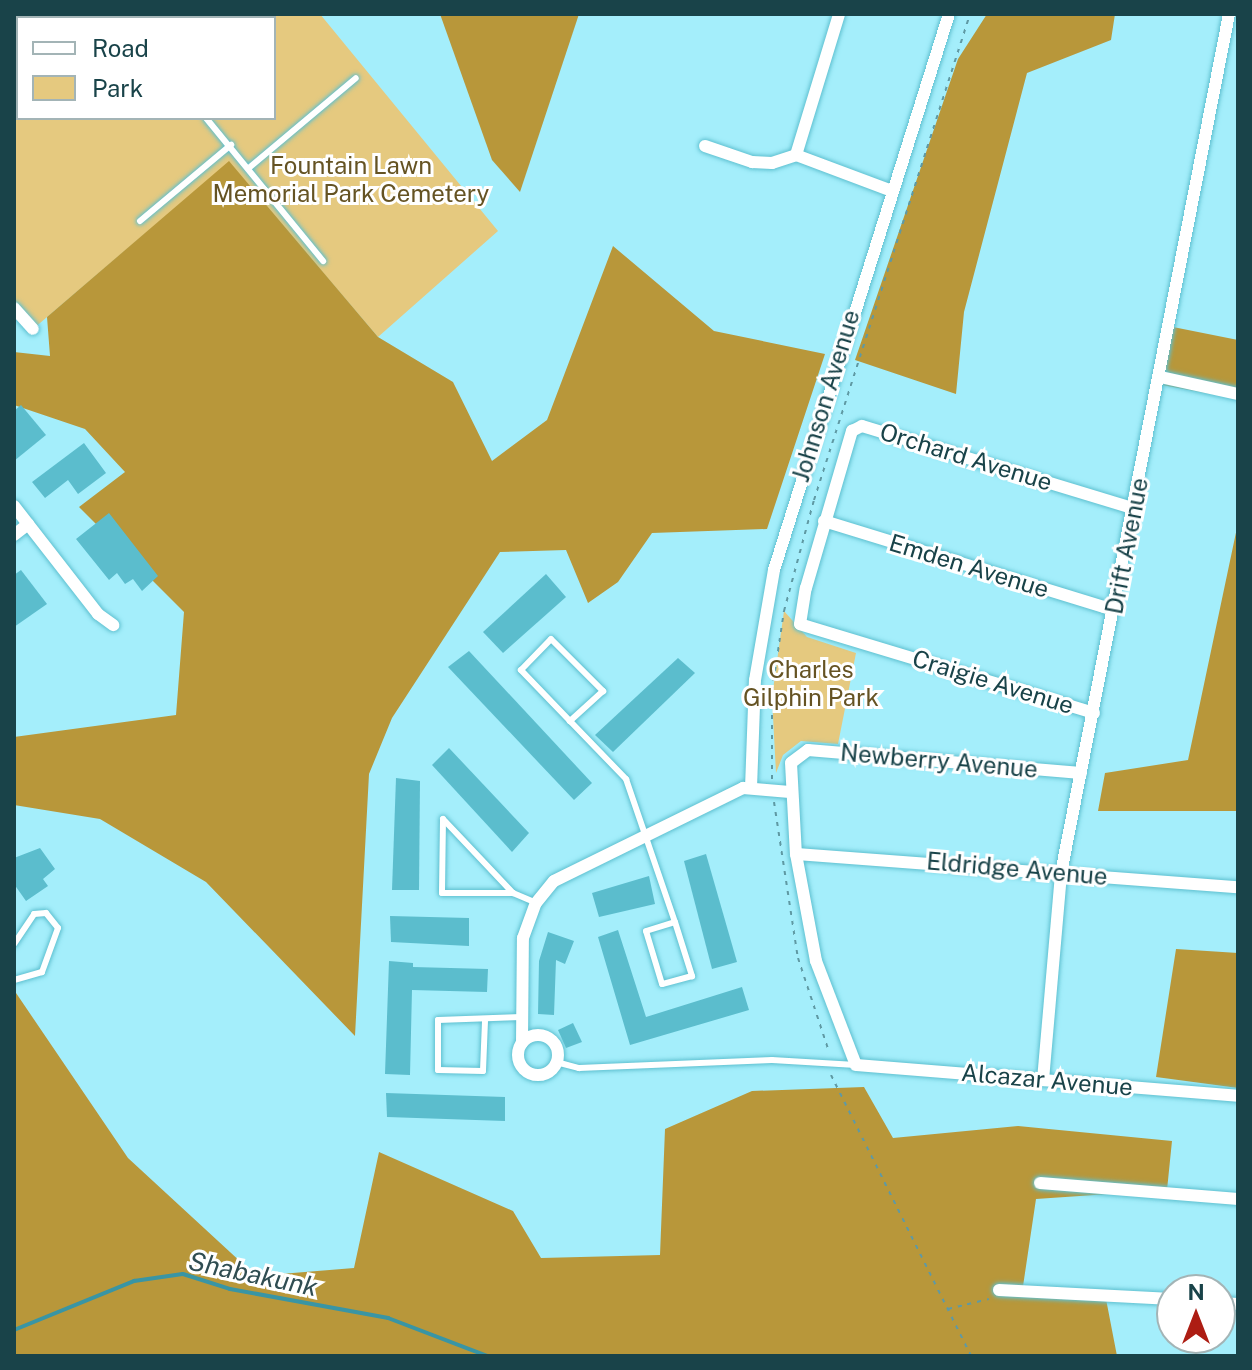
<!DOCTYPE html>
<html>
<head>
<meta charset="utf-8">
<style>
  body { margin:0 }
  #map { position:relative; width:1252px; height:1370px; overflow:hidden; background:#a4eefb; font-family:"Public Sans",sans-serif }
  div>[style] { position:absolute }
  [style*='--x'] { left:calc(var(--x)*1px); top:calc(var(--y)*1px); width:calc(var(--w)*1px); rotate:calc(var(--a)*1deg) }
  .green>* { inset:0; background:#e5c97f }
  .forest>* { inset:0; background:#b8973a }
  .stream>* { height:4px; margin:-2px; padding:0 2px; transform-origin:2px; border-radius:2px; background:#3995a4 }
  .building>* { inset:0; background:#5bbdcd }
  .path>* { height:2px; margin-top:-1px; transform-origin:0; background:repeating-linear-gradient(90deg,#5f99a3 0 4px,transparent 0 10px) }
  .roads { filter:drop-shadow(0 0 2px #5ec0d0) drop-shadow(0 0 2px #5ec0d0) }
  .service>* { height:6px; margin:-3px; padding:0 3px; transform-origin:3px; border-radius:3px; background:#fff }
  .minor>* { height:12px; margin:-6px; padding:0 6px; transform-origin:6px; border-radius:6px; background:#fff }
  .minor>.ring { margin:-6px; padding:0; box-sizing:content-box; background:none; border:12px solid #fff; border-radius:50% }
  span { translate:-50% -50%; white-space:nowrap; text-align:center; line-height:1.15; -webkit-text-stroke:6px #fff; paint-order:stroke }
  .park-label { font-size:24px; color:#655323 }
  .street-label { font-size:24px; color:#194349 }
  .water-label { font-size:26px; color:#304d52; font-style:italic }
  .frame { position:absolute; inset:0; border:16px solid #194349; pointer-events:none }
  .legend { position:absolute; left:16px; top:16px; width:260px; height:104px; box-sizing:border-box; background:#fff; border:2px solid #a3b4b6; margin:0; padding:10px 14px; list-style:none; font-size:24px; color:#194349 }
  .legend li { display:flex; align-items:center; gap:16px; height:40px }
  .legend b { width:40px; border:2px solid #a3b4b6 }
  .north { position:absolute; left:1156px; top:1274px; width:80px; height:80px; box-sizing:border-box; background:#fff; border:2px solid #a3b4b6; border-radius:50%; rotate:0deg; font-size:22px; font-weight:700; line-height:32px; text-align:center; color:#194349 }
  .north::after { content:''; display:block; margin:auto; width:28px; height:36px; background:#ad1d13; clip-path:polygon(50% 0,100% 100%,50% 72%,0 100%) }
</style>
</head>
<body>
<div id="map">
  <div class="green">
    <div style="clip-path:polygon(evenodd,14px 14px,320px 14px,498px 231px,378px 337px,229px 162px,33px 329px,14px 308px,14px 14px,18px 18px,274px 18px,274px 118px,18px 118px,18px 18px)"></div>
    <div style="clip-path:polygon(784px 611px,807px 637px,856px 653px,838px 744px,801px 741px,783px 755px,776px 773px,772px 697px)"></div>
  </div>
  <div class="forest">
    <div style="clip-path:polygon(440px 14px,579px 14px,520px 192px,492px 160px)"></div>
    <div style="clip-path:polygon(987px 14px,1115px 14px,1111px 40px,1027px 73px,964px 312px,956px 394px,855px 360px,958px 59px)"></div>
    <div style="clip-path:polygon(229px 161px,378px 337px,453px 382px,492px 461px,547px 420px,613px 246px,714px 331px,825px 354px,767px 529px,652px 533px,618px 582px,588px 603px,566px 550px,500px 552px,392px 718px,369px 774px,355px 1036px,206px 882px,100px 819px,14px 805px,14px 737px,176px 715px,184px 612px,79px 507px,125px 472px,85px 429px,14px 405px,14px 352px,50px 356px,47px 317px)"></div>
    <div style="clip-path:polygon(1173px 327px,1238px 340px,1238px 399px,1162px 385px)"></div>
    <div style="clip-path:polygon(1238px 523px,1238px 811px,1098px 811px,1105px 773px,1188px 760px)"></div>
    <div style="clip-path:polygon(1176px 949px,1238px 953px,1238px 1088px,1156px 1077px)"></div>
    <div style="clip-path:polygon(14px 990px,128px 1158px,256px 1276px,354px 1268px,379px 1152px,513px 1211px,541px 1258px,660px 1255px,665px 1129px,752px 1091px,864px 1087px,893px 1138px,1018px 1126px,1172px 1141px,1167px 1190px,1036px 1199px,1022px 1293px,1106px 1299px,1117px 1356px,14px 1356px)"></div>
  </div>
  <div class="stream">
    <div style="--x:14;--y:1330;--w:130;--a:-22.2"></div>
    <div style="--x:134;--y:1281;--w:49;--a:-8.1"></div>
    <div style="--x:183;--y:1274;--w:49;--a:17.7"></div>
    <div style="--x:230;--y:1289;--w:161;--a:10.4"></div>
    <div style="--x:388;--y:1318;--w:106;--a:21"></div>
  </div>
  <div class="building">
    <div style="clip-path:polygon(21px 405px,46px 435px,14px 461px,14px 411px)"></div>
    <div style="clip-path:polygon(84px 443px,106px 473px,78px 494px,68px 480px,45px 498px,32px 482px)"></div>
    <div style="clip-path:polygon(109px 513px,158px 576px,142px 591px,133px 579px,125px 584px,117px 573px,109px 580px,76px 539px)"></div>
    <div style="clip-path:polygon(21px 570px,47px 604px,14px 627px,14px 575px)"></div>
    <div style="clip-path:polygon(546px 574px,566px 597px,503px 653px,483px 632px)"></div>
    <div style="clip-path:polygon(469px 651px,592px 783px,574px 800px,448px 667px)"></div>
    <div style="clip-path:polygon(678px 658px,695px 673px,613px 752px,595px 735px)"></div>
    <div style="clip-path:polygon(449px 748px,529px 833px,512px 852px,432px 765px)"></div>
    <div style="clip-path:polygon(396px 778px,420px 781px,419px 890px,392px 890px)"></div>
    <div style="clip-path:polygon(40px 848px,55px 869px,43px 879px,48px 886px,26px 901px,14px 884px,14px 858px)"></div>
    <div style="clip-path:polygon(706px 854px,737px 962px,712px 969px,684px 861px)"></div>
    <div style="clip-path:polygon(649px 876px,655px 904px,599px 917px,592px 893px)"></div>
    <div style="clip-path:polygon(390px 916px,469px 918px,469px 946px,391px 942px)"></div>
    <div style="clip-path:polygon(618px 930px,646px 1017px,742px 987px,749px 1010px,630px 1045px,598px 937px)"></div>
    <div style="clip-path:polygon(548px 932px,574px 941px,565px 964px,556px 960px,554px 1015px,538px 1014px,539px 961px)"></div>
    <div style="clip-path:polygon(389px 961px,413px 963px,413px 967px,488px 969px,487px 992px,412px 990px,410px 1075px,385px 1074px)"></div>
    <div style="clip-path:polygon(573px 1023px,582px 1042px,566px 1048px,558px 1030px)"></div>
    <div style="clip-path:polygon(386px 1093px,505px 1097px,505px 1121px,387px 1117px)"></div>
  </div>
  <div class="path">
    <div style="--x:772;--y:779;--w:88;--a:-90"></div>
    <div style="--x:772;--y:691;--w:81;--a:-81.5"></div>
    <div style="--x:784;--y:611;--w:115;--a:-74.9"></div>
    <div style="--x:814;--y:500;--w:510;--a:-72.2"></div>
    <div style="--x:774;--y:802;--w:158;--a:81.3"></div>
    <div style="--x:798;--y:958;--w:99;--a:71.7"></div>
    <div style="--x:831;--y:1075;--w:314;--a:63.5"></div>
    <div style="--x:948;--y:1309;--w:42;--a:-13.7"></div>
  </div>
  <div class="roads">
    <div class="service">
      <div style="--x:112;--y:14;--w:6;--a:45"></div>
      <div style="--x:206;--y:118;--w:185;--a:50.7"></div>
      <div style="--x:250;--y:167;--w:138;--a:-40"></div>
      <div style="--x:140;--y:221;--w:119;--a:-39.9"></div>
      <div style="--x:570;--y:721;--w:71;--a:-133.9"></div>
      <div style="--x:521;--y:670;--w:43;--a:-45.9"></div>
      <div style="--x:551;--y:639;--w:74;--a:45"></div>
      <div style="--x:603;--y:691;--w:45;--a:137.7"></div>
      <div style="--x:570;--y:721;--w:81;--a:46"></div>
      <div style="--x:626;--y:779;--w:151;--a:71.1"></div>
      <div style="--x:443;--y:819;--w:74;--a:90.8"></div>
      <div style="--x:442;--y:893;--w:71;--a:0"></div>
      <div style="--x:443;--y:819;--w:102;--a:46.6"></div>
      <div style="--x:513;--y:893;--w:25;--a:23"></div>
      <div style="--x:675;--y:922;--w:57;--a:72.5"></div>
      <div style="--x:692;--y:976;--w:31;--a:165"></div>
      <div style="--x:662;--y:984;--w:55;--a:-106.8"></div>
      <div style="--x:646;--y:931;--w:30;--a:-17"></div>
      <div style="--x:14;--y:944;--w:36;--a:-56"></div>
      <div style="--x:34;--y:914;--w:12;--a:-5"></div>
      <div style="--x:46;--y:913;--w:19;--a:51"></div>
      <div style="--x:58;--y:928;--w:47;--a:110"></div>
      <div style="--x:42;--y:972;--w:29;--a:164"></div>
      <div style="--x:485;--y:1021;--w:50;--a:92.3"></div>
      <div style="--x:483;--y:1071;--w:45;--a:-178.7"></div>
      <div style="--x:438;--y:1070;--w:50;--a:-90"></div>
      <div style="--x:438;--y:1020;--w:83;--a:-2.1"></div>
      <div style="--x:556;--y:1062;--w:24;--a:15"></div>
      <div style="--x:579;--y:1068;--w:193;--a:-2.4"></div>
      <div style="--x:772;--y:1060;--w:84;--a:3.4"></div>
    </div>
    <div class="minor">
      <div style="--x:705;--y:146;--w:50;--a:18.8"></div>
      <div style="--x:752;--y:162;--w:20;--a:3"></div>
      <div style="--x:772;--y:163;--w:25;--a:-18"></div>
      <div style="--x:796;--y:155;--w:147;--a:-73"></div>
      <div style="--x:796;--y:155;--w:103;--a:20.6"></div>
      <div style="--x:14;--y:308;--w:28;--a:48"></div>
      <div style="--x:1160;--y:377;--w:80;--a:12.3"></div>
      <div style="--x:14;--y:506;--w:137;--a:52.1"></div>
      <div style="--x:98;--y:614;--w:19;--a:36"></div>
      <div style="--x:824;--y:521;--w:303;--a:17.1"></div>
      <div style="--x:14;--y:535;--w:18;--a:-38"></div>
      <div style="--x:1094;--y:713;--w:307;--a:-163.2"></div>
      <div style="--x:800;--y:624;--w:36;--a:-81"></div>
      <div style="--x:806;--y:588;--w:164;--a:-73.7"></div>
      <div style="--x:852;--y:431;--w:11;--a:-27"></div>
      <div style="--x:862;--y:426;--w:285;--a:16.9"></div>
      <div style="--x:1081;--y:773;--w:274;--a:-175.2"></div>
      <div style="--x:808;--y:750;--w:21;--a:143"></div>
      <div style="--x:791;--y:763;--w:91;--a:86.9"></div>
      <div style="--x:796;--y:854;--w:109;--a:79.4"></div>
      <div style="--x:816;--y:961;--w:111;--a:69"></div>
      <div style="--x:856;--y:1065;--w:383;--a:4.6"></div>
      <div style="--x:751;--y:788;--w:108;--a:-87.9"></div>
      <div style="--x:755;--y:680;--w:112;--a:-80.2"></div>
      <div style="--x:774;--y:570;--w:583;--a:-72.53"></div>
      <div style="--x:796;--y:854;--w:443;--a:4.3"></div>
      <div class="ring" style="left:518px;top:1035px;width:28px;height:28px"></div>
      <div style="--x:522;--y:1043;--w:105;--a:-89.5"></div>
      <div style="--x:523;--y:938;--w:37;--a:-70"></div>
      <div style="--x:536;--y:903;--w:28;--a:-51"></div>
      <div style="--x:554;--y:881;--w:211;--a:-26.2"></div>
      <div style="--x:743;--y:788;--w:47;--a:4.9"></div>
      <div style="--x:1043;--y:1080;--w:208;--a:-85"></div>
      <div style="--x:1061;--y:873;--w:875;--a:-78.93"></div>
      <div style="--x:1040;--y:1183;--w:199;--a:4.6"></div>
      <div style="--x:999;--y:1290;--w:173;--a:3"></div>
      <div style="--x:1220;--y:1303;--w:18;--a:3"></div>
    </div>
  </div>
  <div class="park-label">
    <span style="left:351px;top:180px">Fountain Lawn<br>Memorial Park Cemetery</span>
    <span style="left:811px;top:684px">Charles<br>Gilphin Park</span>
  </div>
  <div class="street-label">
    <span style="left:826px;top:396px;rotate:-73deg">Johnson Avenue</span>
    <span style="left:966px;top:457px;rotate:17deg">Orchard Avenue</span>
    <span style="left:1127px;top:546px;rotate:-79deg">Drift Avenue</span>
    <span style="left:969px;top:566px;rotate:17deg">Emden Avenue</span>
    <span style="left:993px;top:682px;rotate:17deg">Craigie Avenue</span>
    <span style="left:939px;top:761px;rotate:5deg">Newberry Avenue</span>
    <span style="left:1017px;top:869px;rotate:5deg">Eldridge Avenue</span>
    <span style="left:1047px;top:1080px;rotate:5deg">Alcazar Avenue</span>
  </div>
  <div class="water-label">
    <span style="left:253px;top:1274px;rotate:12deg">Shabakunk</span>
  </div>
  <div class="frame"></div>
  <ul class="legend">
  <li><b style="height:10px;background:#fff"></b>Road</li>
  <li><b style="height:22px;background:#e5c97f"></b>Park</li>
  </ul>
  <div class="north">N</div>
</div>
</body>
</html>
